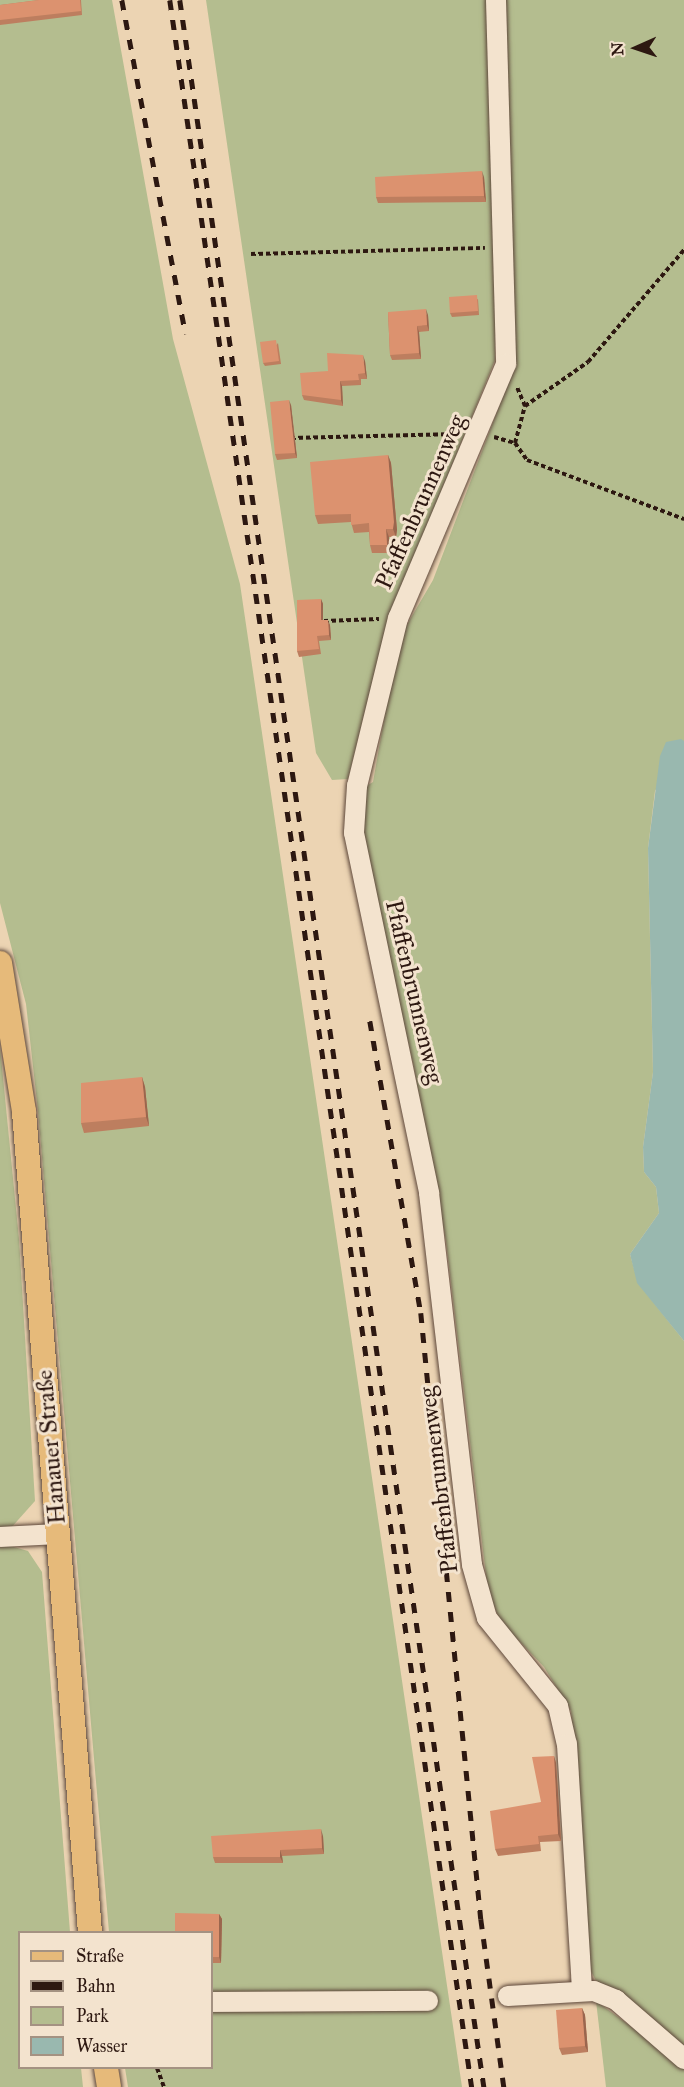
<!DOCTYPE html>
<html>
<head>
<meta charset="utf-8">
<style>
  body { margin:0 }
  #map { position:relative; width:684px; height:2087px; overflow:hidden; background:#ecd4b3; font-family:"IM FELL Great Primer",serif }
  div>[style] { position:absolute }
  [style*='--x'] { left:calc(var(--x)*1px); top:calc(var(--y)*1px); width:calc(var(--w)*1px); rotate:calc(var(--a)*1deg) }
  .green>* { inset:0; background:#b4bd8f }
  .water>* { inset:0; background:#99b8af }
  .path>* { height:4px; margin-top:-2px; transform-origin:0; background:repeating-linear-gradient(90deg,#2d1811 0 4.5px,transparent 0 7.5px) }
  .roads { filter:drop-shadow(0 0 2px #5d473a) drop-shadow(0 0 2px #5d473a) }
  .minor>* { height:20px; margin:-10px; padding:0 10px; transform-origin:10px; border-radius:10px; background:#f3e3ce }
  .major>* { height:24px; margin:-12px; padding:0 12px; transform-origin:12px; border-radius:12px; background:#e6ba7a }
  .rail>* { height:4.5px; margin-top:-2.25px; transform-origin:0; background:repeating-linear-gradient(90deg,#2d1811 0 10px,transparent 0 20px) }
  .wall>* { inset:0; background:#bd7e5f }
  .shaded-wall>* { inset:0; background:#9a664e }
  .building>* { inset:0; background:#dc926f }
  span { translate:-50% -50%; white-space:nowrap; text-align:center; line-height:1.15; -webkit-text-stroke:6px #f3e3ce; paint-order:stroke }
  .street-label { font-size:24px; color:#2d1811 }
  .legend { position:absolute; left:18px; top:1931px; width:195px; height:138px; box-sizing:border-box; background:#f3e3ce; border:2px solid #a49282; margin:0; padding:8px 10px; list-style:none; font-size:18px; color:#2d1811 }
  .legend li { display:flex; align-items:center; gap:12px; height:30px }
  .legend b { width:30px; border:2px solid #a49282 }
  .north { position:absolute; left:606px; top:18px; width:60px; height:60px; -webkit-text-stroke:4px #f3e3ce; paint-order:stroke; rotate:267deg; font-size:16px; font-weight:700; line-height:24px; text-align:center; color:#2d1811 }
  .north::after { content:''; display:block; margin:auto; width:21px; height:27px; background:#2d1811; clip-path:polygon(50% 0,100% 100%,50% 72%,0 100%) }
</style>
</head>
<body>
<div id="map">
  <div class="green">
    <div style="clip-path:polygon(0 0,112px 0,173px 339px,240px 584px,462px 2087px,128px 2087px,125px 2068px,212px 2068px,212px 1932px,109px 1932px,38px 1111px,26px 1004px,0 903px)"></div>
    <div style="clip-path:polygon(206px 0,486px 0,495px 164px,495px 360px,386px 627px,348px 779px,332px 780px,316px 753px)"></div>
    <div style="clip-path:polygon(506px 0,684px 0,684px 741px,655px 791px,648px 848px,653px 1072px,643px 1147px,644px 1172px,656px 1187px,659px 1213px,630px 1254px,638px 1283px,684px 1341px,684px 2048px,618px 1991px,596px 1981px,589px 1967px,571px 1711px,544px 1667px,501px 1622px,488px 1592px,446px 1241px,413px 1063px,360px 838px,363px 788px,373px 782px,398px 640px,433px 580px,511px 375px)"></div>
    <div style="clip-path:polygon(0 1047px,19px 1239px,35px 1501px,10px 1529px,0 1529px)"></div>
    <div style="clip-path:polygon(0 1543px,28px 1551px,42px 1572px,70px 1932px,20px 1932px,20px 2068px,81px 2068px,83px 2087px,0 2087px)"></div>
    <div style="clip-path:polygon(596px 2001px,684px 2065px,684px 2087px,606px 2087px)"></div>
  </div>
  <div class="water">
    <div style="clip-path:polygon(681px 739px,684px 741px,684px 1341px,637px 1283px,630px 1254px,659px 1213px,656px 1187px,644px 1172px,643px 1147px,653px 1072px,648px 848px,660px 756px,666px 742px)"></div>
  </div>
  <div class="path">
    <div style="--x:251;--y:254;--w:234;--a:-1.5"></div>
    <div style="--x:525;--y:406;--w:77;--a:-34.9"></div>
    <div style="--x:588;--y:362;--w:148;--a:-49.4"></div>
    <div style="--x:494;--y:437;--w:22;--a:16"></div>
    <div style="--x:515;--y:443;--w:21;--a:55"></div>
    <div style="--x:527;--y:460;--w:168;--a:20.6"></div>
    <div style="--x:291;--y:438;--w:166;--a:-1.4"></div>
    <div style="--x:515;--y:443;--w:38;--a:-75"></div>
    <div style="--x:525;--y:406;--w:21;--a:-113"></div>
    <div style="--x:324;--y:621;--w:55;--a:-2.1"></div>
    <div style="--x:157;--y:2068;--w:20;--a:70"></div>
  </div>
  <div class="roads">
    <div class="minor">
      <div style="--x:496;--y:0;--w:364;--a:88.4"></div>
      <div style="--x:506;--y:364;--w:276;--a:113"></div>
      <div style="--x:398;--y:618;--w:173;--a:103.7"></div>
      <div style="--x:357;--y:786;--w:47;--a:93.7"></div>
      <div style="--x:354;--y:833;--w:368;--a:78.2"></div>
      <div style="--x:429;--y:1193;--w:374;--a:83.4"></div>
      <div style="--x:472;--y:1565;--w:55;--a:74.2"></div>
      <div style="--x:487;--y:1618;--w:113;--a:51.1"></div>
      <div style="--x:558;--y:1706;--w:39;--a:77"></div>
      <div style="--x:567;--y:1744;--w:247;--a:86.5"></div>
      <div style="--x:0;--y:1537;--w:58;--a:-3"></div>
      <div style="--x:508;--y:1996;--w:86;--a:-3.3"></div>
      <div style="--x:594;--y:1991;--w:24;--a:22"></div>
      <div style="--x:616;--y:2000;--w:90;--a:40.9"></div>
      <div style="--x:212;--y:2002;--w:216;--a:-0.3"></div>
    </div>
    <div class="major">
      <div style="--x:0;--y:963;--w:151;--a:80.8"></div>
      <div style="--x:24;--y:1112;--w:823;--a:85.4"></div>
      <div style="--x:106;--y:2068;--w:19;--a:81"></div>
    </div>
  </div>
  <div class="rail">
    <div style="--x:122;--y:0;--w:340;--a:79.2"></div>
    <div style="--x:170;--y:0;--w:2109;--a:81.77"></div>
    <div style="--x:180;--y:0;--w:2109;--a:81.71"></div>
    <div style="--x:370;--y:1021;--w:296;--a:80.1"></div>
    <div style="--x:421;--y:1313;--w:609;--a:84.35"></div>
    <div style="--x:481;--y:1919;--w:170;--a:82.2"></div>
  </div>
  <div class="wall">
    <div style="clip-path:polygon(39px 0,81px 0,82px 15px,0 25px,0 5px)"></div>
    <div style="clip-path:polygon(484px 177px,486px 202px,378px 203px,376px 197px)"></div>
    <div style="clip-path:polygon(478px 299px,479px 315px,452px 317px,450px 313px)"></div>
    <div style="clip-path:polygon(388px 312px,428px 315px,429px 331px,419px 332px,421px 359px,392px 360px,390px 355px)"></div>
    <div style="clip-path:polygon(278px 343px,281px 364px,265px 366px,263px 363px)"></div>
    <div style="clip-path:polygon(365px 361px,367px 379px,361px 379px,361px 385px,342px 386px,343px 406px,304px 400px,302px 395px)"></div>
    <div style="clip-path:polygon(291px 405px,297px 458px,277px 460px,275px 454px)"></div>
    <div style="clip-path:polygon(388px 455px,391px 463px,397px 530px,396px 537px,389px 537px,390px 553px,372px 553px,370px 545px,369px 532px,354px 533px,351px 522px,318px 524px,315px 515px)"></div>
    <div style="clip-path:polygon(321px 599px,323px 604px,323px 620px,330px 625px,331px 640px,319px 641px,321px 654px,299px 657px,297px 651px)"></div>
    <div style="clip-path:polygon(142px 1077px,145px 1087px,149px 1126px,84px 1133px,81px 1123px)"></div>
    <div style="clip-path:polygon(554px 1756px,556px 1763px,561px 1841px,540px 1842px,541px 1851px,498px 1856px,495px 1849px,541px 1802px)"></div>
    <div style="clip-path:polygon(323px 1836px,324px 1854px,282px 1856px,283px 1863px,215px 1863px,213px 1857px)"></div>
    <div style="clip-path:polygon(219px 1914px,222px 1919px,221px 1963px,212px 1963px,212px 1932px)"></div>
    <div style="clip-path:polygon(582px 2008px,585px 2015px,588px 2052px,562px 2055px,559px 2048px)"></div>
  </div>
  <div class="shaded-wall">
    <div style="clip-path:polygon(482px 171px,484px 177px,486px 202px,484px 196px)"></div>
    <div style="clip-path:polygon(426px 309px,428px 315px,429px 331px,427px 325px)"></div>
    <div style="clip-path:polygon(417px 326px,419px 332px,421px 359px,419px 353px)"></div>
    <div style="clip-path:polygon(363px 355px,365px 361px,367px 379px,365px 373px)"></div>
    <div style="clip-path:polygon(340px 381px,342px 386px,343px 406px,341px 400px)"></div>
    <div style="clip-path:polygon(289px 400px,291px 405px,297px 458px,295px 453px)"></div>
    <div style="clip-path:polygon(388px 455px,391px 463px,397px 530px,396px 537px,393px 529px)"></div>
    <div style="clip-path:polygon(386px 529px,389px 537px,390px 553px,387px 545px)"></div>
    <div style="clip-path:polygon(321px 599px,323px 604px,323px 626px,321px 620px)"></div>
    <div style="clip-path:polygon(328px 620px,330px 625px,331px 640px,329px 635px)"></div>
    <div style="clip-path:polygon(142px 1077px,145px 1087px,149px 1126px,146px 1117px)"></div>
    <div style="clip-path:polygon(554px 1756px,556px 1763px,561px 1841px,558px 1834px)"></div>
    <div style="clip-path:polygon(321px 1829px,323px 1836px,324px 1854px,322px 1848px)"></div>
    <div style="clip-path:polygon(280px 1850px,282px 1856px,283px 1863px,280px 1857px)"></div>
    <div style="clip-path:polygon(219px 1914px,222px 1919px,221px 1963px,219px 1957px)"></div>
    <div style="clip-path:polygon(582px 2008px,585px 2015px,588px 2052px,585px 2046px)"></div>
  </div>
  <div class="building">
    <div style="clip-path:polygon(39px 0,80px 0,81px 11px,0 20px,0 5px)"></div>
    <div style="clip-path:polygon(482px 171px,484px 196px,376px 197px,375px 177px)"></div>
    <div style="clip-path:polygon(477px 295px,478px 311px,450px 313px,449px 297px)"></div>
    <div style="clip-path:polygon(426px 309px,427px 325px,417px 326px,419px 353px,390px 355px,388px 312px)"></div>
    <div style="clip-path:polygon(276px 340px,279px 361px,263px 363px,260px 342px)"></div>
    <div style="clip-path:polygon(327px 353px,363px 355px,365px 373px,358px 374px,359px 380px,340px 381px,341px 400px,302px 395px,300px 373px,328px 371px)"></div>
    <div style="clip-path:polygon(289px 400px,295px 453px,275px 454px,270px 402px)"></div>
    <div style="clip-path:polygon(388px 455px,394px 522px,393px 529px,386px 529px,387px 545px,370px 545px,369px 523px,351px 525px,351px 514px,315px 515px,310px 462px)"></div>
    <div style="clip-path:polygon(321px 599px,321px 620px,328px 620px,329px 635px,317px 636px,319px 649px,297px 651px,297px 600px)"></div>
    <div style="clip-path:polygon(142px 1077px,146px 1117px,81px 1123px,81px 1083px)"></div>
    <div style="clip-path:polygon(554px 1756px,558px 1834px,538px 1836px,539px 1844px,495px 1849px,490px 1811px,541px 1802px,532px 1757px)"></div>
    <div style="clip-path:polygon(321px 1829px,322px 1848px,280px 1850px,280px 1857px,213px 1857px,211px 1836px)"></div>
    <div style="clip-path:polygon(175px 1913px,219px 1914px,219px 1957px,212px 1957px,212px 1932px,175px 1932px)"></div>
    <div style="clip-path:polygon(582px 2008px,585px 2046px,559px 2048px,556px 2010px)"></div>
  </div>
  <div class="street-label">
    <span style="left:421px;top:502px;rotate:-66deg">Pfaffenbrunnenweg</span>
    <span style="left:414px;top:992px;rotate:77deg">Pfaffenbrunnenweg</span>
    <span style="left:51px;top:1447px;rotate:-95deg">Hanauer Straße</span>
    <span style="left:439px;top:1480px;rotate:-97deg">Pfaffenbrunnenweg</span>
  </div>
  <ul class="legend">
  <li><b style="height:8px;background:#e6ba7a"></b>Straße</li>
  <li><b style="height:8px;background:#2d1811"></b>Bahn</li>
  <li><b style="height:16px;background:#b4bd8f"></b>Park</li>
  <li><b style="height:16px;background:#99b8af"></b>Wasser</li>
  </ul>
  <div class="north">N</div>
</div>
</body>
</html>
